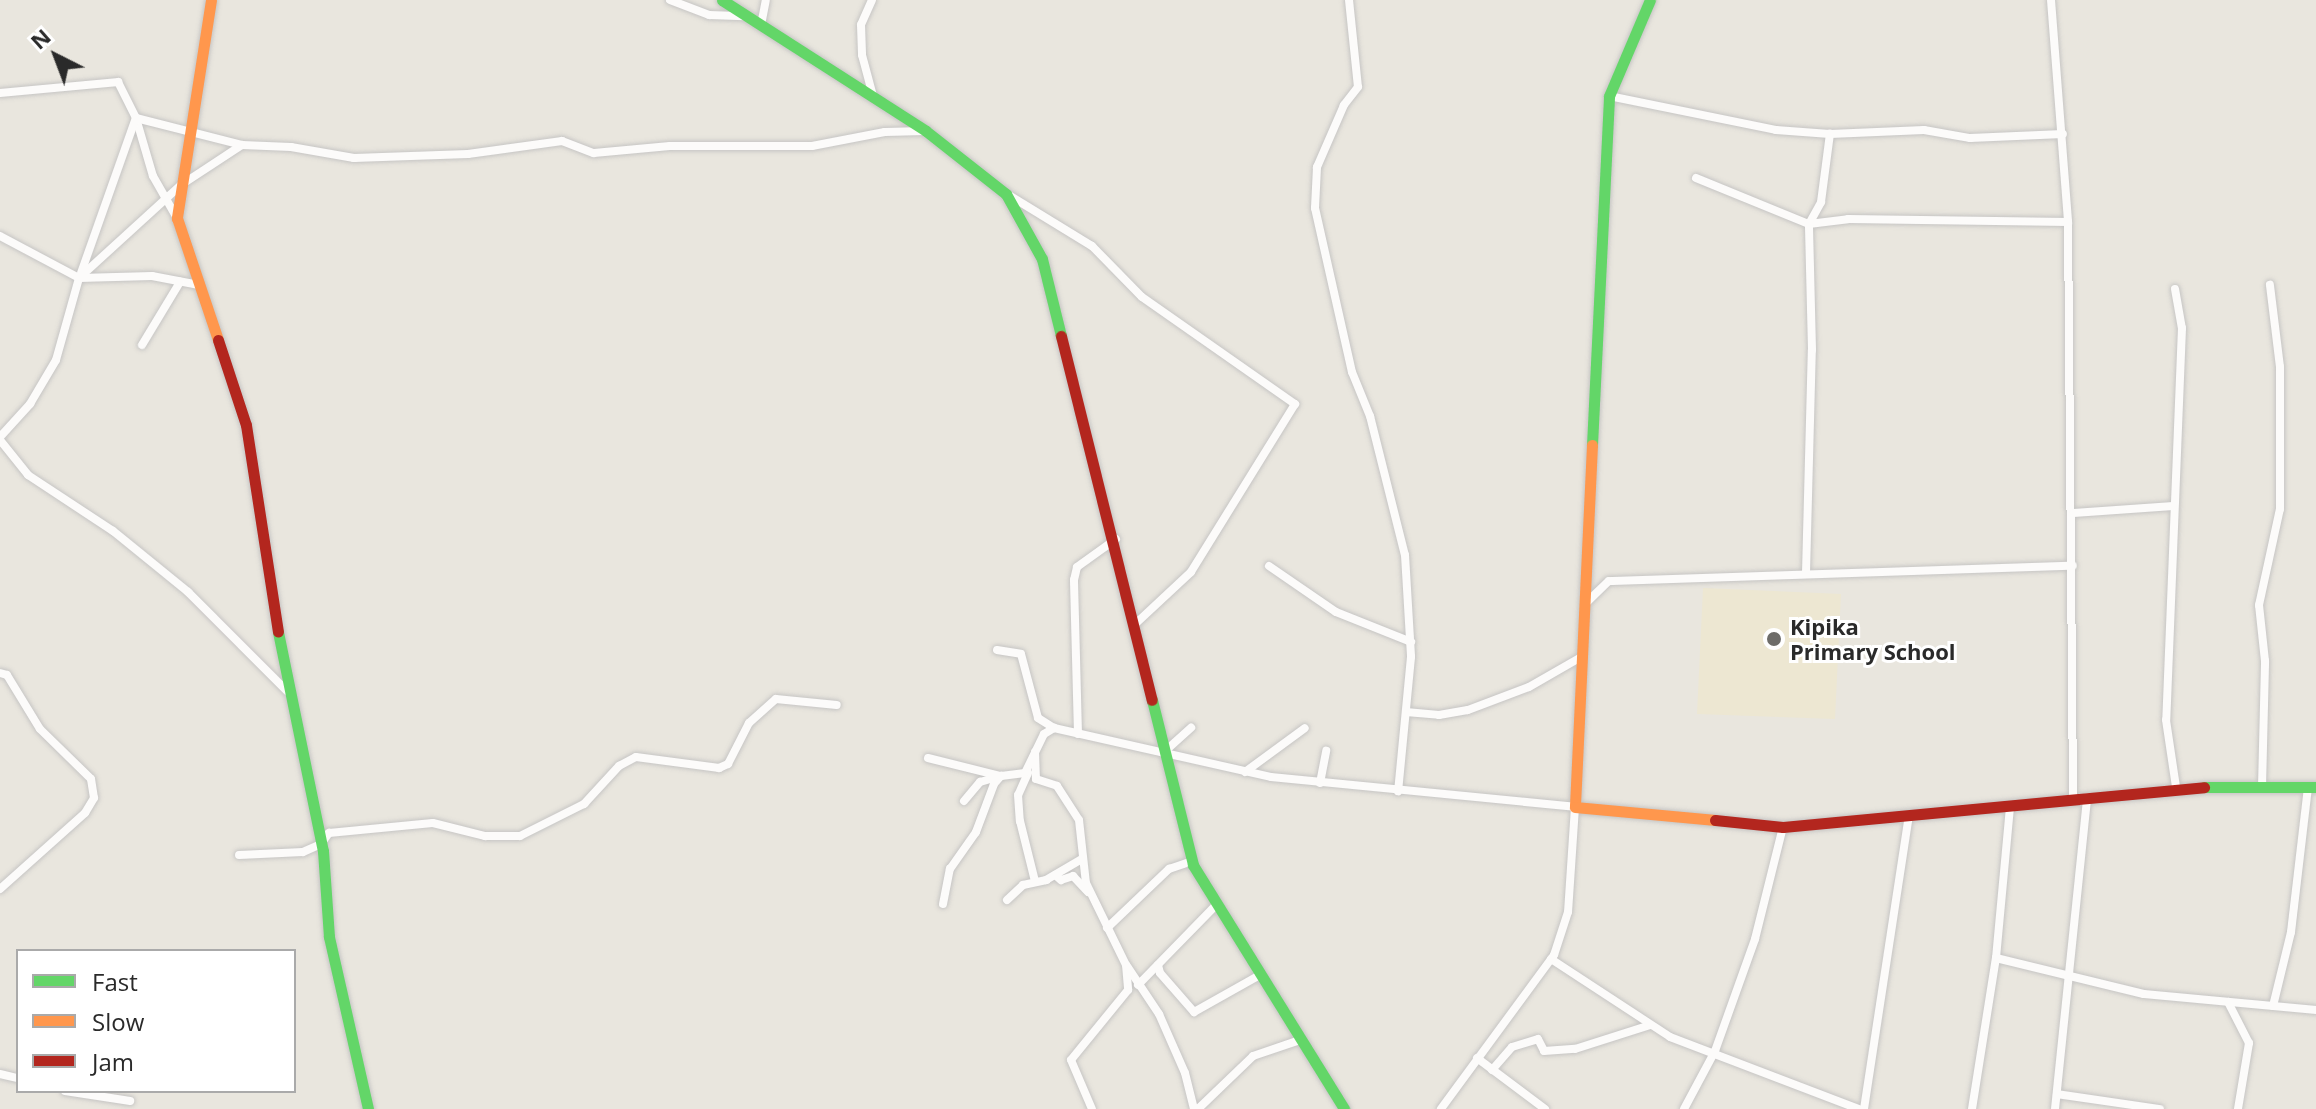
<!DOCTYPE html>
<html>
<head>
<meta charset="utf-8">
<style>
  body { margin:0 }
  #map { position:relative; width:2316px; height:1109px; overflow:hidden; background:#e9e6de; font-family:"Open Sans",sans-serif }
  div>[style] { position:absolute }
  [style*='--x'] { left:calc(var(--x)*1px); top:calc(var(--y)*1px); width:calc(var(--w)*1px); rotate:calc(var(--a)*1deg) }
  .education>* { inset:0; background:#ede7d2 }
  .roads { filter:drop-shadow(0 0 2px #c6c5c4) drop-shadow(0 0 2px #c6c5c4) }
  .street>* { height:8px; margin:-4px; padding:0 4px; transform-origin:4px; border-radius:4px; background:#fcfbfa }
  .fast>* { height:11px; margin:-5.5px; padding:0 5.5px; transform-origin:5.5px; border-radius:5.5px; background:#63d668 }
  .slow>* { height:11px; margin:-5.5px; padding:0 5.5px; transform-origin:5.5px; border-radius:5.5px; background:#ff974d }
  .jam>* { height:11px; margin:-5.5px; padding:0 5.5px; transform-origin:5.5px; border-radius:5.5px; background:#b3261e }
  .dots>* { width:22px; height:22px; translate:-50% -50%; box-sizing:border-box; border:4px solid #fff; border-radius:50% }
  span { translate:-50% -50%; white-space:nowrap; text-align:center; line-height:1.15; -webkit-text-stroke:6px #fff; paint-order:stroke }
  .poi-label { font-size:22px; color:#2a2a2a; font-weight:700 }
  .left { translate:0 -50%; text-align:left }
  .legend { position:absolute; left:16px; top:949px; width:280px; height:144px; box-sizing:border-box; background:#fff; border:2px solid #aaa; margin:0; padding:10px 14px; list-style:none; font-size:24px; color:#2a2a2a }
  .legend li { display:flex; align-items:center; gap:16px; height:40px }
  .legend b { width:40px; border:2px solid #aaa }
  .north { position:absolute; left:16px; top:16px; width:80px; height:80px; -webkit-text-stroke:6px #fff; paint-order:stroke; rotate:318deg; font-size:22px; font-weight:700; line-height:32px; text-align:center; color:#2a2a2a }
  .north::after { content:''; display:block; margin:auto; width:28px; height:36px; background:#2a2a2a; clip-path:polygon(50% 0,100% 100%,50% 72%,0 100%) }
</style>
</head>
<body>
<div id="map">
  <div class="education">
    <div style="clip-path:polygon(1703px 588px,1841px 594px,1835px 719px,1697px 714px)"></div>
  </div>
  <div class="roads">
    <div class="street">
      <div style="--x:670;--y:0;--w:42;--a:21"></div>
      <div style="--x:709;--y:15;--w:36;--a:2"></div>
      <div style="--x:872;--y:0;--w:27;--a:114"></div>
      <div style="--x:861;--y:25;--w:30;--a:88"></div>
      <div style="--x:862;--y:55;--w:42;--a:75"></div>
      <div style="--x:1349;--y:0;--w:87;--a:84.1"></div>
      <div style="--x:1358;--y:87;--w:23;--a:128"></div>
      <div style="--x:1344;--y:105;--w:68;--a:113.5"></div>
      <div style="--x:1317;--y:167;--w:41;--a:92.8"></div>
      <div style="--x:1315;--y:208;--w:168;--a:77.3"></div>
      <div style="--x:1352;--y:372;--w:48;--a:67.8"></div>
      <div style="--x:1370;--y:416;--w:143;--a:75.9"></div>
      <div style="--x:1405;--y:555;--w:102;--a:86.6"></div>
      <div style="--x:1411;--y:657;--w:135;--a:95.5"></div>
      <div style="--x:2051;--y:0;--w:223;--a:85.6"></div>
      <div style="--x:2068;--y:222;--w:577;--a:89.5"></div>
      <div style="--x:761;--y:25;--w:25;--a:-79"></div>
      <div style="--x:0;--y:93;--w:119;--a:-5.3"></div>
      <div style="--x:118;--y:82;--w:40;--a:63.4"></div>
      <div style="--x:136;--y:118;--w:109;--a:14.3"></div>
      <div style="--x:242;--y:145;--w:49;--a:2.3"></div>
      <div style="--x:291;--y:147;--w:64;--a:9.9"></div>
      <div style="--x:354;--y:158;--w:114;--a:-2"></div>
      <div style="--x:468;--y:154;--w:95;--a:-7.9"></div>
      <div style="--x:562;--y:141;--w:34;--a:21"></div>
      <div style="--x:594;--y:153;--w:76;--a:-5.3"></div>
      <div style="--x:670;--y:146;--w:142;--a:0"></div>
      <div style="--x:812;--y:146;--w:74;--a:-10.9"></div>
      <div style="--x:885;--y:132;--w:40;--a:-1.4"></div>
      <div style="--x:1609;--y:96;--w:170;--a:11.5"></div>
      <div style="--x:1776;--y:130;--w:54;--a:4.2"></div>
      <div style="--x:1830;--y:134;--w:94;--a:-2.4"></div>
      <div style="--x:1924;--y:130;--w:47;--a:9.9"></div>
      <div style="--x:1970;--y:138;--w:93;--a:-2.5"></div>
      <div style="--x:136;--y:118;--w:60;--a:73.7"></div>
      <div style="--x:153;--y:176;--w:48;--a:60.3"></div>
      <div style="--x:1696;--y:178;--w:122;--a:22.2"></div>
      <div style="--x:1809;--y:224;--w:39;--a:-7"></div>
      <div style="--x:1848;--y:219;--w:220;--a:0.8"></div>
      <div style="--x:1007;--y:194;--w:100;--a:31.5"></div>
      <div style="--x:1092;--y:246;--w:71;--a:45.6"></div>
      <div style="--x:1142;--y:297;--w:187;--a:35"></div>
      <div style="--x:1295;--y:404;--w:198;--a:121.8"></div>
      <div style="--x:1191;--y:572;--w:79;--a:137"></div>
      <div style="--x:0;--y:236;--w:89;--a:28"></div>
      <div style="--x:79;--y:278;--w:73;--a:-1.6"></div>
      <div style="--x:152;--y:276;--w:48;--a:10.8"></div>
      <div style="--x:81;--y:273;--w:164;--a:-70.5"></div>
      <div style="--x:2175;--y:289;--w:40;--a:80"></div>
      <div style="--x:2182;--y:328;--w:392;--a:92.3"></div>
      <div style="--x:2166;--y:720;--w:68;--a:81.5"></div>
      <div style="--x:142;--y:345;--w:74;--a:-58.9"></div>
      <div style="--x:0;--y:437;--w:45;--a:-47.7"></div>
      <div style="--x:30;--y:404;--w:51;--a:-59.4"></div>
      <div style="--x:56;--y:360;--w:85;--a:-74.3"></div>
      <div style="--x:79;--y:278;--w:138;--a:-42.4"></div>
      <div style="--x:181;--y:185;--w:73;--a:-33.3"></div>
      <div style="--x:0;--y:440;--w:45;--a:51.3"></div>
      <div style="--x:28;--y:475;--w:102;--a:33.4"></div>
      <div style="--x:113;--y:531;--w:97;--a:39.1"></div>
      <div style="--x:188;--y:592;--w:140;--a:45"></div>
      <div style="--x:2074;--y:513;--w:99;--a:-4"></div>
      <div style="--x:1269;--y:566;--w:81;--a:34.5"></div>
      <div style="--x:1336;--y:612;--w:81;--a:21.8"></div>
      <div style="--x:1806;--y:573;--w:223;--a:-88.5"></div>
      <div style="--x:1812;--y:350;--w:126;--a:-91.4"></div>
      <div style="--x:1809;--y:224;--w:25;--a:-61"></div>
      <div style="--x:1821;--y:202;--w:69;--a:-82.5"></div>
      <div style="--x:1587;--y:602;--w:30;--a:-44"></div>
      <div style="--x:1609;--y:581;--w:464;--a:-1.9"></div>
      <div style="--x:997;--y:650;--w:24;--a:9"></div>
      <div style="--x:1021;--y:654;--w:66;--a:75.1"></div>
      <div style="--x:1038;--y:718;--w:19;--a:32"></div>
      <div style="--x:1054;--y:728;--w:222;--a:12.7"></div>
      <div style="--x:1271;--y:777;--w:305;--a:5.6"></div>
      <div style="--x:1575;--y:807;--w:105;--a:93.8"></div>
      <div style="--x:1568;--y:912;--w:45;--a:108"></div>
      <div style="--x:1554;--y:955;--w:191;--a:126.3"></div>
      <div style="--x:0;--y:673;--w:7;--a:16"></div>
      <div style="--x:7;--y:675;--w:63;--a:58.6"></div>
      <div style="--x:40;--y:729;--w:71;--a:44.4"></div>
      <div style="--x:91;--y:779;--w:19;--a:81"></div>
      <div style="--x:94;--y:798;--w:17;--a:121"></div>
      <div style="--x:85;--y:813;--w:114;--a:138.2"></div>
      <div style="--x:1406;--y:712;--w:33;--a:5"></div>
      <div style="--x:1439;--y:715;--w:29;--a:-10"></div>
      <div style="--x:1468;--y:710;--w:65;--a:-20.7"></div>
      <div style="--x:1529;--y:687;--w:62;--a:-29.9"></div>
      <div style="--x:1078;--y:734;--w:154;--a:-91.5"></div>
      <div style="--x:1074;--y:580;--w:13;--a:-77"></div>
      <div style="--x:1077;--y:567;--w:48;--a:-35.7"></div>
      <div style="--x:1035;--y:752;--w:27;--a:88"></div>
      <div style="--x:1036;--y:779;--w:22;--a:18"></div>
      <div style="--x:1057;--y:786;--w:40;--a:57.1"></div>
      <div style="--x:1079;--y:820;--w:63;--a:83.7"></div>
      <div style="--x:1086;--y:883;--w:91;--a:64"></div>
      <div style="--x:1126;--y:965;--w:25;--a:85"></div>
      <div style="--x:1128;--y:990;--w:90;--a:129.2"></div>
      <div style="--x:1071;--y:1060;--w:53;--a:66.8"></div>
      <div style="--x:1163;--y:753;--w:38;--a:-42"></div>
      <div style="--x:928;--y:758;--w:75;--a:13.9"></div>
      <div style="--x:1245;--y:772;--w:74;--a:-36.3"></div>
      <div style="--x:1028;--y:773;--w:24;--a:114"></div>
      <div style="--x:1018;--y:795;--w:26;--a:86"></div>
      <div style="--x:1020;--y:821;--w:62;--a:76"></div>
      <div style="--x:1320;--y:783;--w:33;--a:-79"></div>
      <div style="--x:2262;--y:787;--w:126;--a:-88.6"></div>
      <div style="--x:2265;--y:661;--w:56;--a:-96.1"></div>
      <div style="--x:2259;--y:605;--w:98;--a:-77.7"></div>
      <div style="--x:2280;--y:509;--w:142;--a:-90"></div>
      <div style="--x:2280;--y:367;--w:83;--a:-97"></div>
      <div style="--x:964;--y:801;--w:25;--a:-50"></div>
      <div style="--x:980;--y:782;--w:19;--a:-16"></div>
      <div style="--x:239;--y:855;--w:64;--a:-2.7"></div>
      <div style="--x:303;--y:852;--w:20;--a:-24"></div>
      <div style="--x:321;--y:844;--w:14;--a:-54"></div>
      <div style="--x:329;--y:833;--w:104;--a:-5.5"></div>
      <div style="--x:433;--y:823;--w:54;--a:14"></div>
      <div style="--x:485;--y:836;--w:35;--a:0"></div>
      <div style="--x:520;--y:836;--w:72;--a:-26.6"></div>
      <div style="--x:584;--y:804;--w:52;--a:-47.4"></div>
      <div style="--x:619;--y:766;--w:19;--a:-28"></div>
      <div style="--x:636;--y:757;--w:84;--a:7.5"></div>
      <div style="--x:719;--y:768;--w:10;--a:-24"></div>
      <div style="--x:728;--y:764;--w:46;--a:-62.9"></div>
      <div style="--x:749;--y:723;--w:36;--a:-42"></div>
      <div style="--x:776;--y:699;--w:61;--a:5.6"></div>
      <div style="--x:1055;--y:875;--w:8;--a:40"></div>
      <div style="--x:1061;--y:880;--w:13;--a:-18"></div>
      <div style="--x:1073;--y:876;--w:22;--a:47"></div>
      <div style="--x:1007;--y:900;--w:22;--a:-43"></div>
      <div style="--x:1023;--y:885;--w:24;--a:-12"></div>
      <div style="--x:1046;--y:880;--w:42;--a:-30.3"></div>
      <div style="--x:943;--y:904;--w:36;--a:-79"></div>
      <div style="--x:950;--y:869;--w:45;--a:-54.9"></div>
      <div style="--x:976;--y:832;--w:51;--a:-69.4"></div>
      <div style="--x:994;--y:784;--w:11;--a:-49"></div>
      <div style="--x:1001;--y:776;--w:24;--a:-7"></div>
      <div style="--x:1025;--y:773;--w:43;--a:-64"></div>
      <div style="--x:1044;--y:734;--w:12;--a:-31"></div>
      <div style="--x:1107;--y:928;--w:86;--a:-43.6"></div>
      <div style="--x:1169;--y:869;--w:24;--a:-19"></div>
      <div style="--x:1996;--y:958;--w:152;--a:13.7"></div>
      <div style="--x:2144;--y:994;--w:173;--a:5.3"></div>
      <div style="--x:1551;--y:959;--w:142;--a:33.2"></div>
      <div style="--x:1670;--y:1037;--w:202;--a:20.9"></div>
      <div style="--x:1158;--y:965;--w:8;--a:76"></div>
      <div style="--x:1160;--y:973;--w:52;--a:48.9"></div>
      <div style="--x:1194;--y:1012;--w:76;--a:-29.3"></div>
      <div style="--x:1127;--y:966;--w:58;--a:56.3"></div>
      <div style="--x:1159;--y:1014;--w:64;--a:66.2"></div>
      <div style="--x:1185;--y:1073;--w:37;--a:76"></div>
      <div style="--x:1138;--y:985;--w:113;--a:-45.7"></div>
      <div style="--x:2228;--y:1002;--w:46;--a:62.9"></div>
      <div style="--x:2249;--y:1043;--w:67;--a:99.5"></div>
      <div style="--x:2273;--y:1006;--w:76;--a:-76.3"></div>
      <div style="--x:2291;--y:932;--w:146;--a:-83.3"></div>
      <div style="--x:1477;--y:1058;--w:85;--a:36.9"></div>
      <div style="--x:1492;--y:1070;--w:30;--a:-49"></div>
      <div style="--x:1512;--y:1047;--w:27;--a:-17"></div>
      <div style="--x:1538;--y:1039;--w:13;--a:63"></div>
      <div style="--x:1544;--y:1051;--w:31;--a:-4"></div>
      <div style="--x:1575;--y:1049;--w:79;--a:-17.7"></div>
      <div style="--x:0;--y:1074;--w:18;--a:13"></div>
      <div style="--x:65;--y:1091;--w:66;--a:8.7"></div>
      <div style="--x:2057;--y:1094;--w:104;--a:8.3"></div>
      <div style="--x:1198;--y:1109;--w:76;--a:-43.9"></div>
      <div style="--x:1253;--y:1056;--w:50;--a:-18.8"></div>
      <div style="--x:1684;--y:1109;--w:66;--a:-61.9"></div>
      <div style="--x:1715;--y:1051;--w:119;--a:-70.3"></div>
      <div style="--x:1755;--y:939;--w:115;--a:-76"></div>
      <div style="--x:1864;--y:1109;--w:297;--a:-81.3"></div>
      <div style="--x:1972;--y:1109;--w:153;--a:-81"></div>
      <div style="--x:1996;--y:958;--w:153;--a:-84.7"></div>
      <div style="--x:2055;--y:1109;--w:313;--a:-84.1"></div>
    </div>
    <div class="fast">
      <div style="--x:722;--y:0;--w:242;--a:32.7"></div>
      <div style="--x:926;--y:131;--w:102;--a:38.2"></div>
      <div style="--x:1006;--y:194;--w:74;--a:61"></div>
      <div style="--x:1042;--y:259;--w:79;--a:76.1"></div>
      <div style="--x:1592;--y:445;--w:349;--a:-87.2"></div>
      <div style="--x:1609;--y:96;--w:104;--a:-66.9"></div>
      <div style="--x:278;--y:632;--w:224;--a:78.4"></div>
      <div style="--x:323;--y:851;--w:86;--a:86"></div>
      <div style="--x:329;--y:937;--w:176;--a:77.2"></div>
      <div style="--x:1152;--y:700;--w:170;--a:76"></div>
      <div style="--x:1193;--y:865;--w:287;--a:58.2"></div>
      <div style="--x:2204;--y:787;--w:112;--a:0"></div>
    </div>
    <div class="slow">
      <div style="--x:211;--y:0;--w:221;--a:98.9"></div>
      <div style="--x:177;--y:218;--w:129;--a:71.4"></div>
      <div style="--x:1592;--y:445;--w:362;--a:92.7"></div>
      <div style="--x:1575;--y:807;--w:141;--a:5.3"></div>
    </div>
    <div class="jam">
      <div style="--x:1061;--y:336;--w:375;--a:76"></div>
      <div style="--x:218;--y:340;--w:89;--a:71.8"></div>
      <div style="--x:246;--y:425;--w:209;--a:81.2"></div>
      <div style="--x:1715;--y:820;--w:68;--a:5.9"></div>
      <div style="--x:1783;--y:827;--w:423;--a:-5.4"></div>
    </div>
  </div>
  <div class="dots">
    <div style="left:1774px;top:639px;background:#6d6c69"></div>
  </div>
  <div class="poi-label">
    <span class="left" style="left:1790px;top:639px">Kipika<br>Primary School</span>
  </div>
  <ul class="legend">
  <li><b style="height:10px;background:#63d668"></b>Fast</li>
  <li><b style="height:10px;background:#ff974d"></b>Slow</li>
  <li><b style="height:10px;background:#b3261e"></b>Jam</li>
  </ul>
  <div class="north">N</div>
</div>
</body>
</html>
